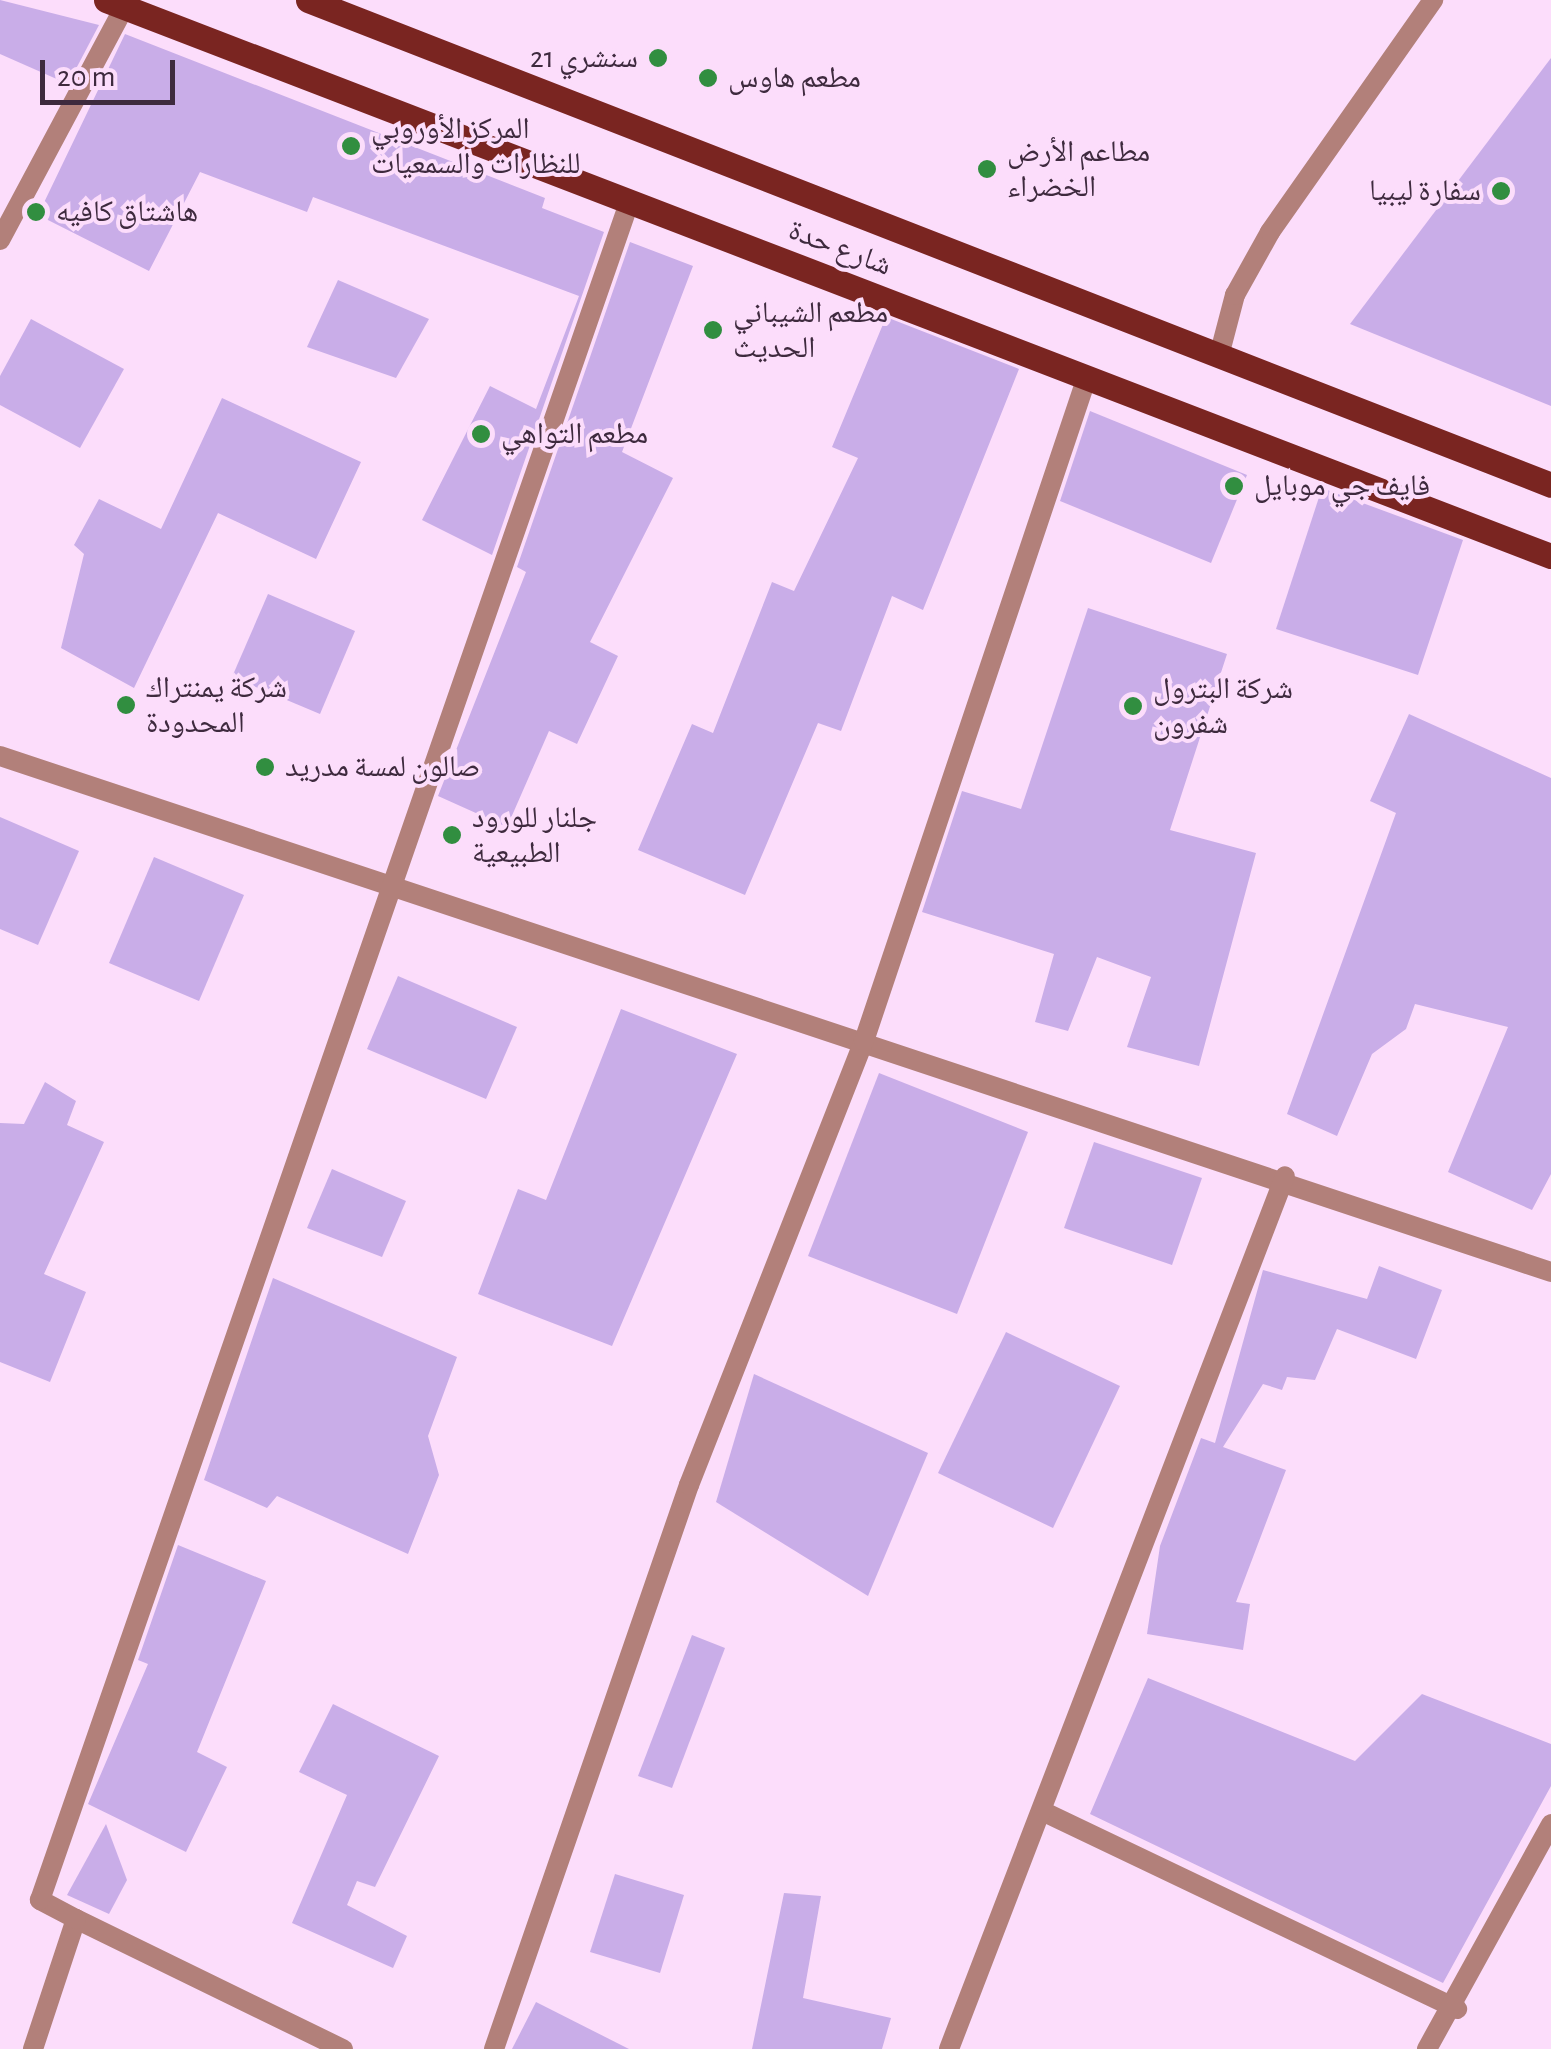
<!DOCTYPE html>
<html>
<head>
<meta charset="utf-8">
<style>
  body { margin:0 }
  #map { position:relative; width:1551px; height:2049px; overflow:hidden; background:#fcddfb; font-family:"Alegreya Sans","Noto Naskh Arabic",sans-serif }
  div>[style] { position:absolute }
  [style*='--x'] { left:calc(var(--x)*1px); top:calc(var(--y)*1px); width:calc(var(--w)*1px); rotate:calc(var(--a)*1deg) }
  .building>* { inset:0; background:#c9ade8 }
  .service>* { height:20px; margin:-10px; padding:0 10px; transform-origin:10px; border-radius:10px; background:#b2807a }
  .minor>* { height:20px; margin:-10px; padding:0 10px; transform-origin:10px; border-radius:10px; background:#b2807a }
  .primary>* { height:25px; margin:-12.5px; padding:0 12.5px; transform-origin:12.5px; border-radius:12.5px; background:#7a2521 }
  .dots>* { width:28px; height:28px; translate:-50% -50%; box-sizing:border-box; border:5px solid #fcddfb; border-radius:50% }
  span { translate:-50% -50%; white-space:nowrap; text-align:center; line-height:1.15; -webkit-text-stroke:8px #fcddfb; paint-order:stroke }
  .poi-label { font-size:30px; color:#3e2a3e }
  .right { translate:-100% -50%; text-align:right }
  .left { translate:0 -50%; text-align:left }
  .street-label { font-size:30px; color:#3e2a3e }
  .scale { position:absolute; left:40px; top:60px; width:135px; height:45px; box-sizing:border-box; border:5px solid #3e2a3e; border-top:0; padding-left:12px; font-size:30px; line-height:35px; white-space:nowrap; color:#3e2a3e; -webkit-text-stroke:8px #fcddfb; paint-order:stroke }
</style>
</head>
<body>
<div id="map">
  <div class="building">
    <div style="clip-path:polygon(0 0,99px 25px,68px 84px,0 54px)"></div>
    <div style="clip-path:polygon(125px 34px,545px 198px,542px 208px,604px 232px,492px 555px,422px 520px,490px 386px,536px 409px,579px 296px,313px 197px,307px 212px,200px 172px,149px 271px,38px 215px)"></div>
    <div style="clip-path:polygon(1551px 58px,1551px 406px,1350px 324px)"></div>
    <div style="clip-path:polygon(630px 242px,693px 266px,622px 452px,673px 478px,590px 642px,618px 656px,577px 744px,549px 731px,507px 827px,438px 796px,526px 572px,517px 567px)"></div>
    <div style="clip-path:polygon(338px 280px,429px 319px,396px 378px,307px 347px)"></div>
    <div style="clip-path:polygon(886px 317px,1019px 369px,923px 610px,892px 596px,841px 731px,818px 723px,745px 895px,638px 850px,692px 724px,713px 733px,772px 582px,794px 591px,858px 458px,832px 447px)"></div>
    <div style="clip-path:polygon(31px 319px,124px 369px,80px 448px,0 405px,0 376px)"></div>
    <div style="clip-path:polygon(222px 398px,361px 462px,316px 559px,218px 513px,134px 688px,61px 648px,84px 554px,74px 545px,99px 499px,161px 529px)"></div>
    <div style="clip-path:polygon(1090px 411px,1247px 475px,1211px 563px,1060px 501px)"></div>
    <div style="clip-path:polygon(1322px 488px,1463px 540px,1418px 675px,1276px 629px)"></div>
    <div style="clip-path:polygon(268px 594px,355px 631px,320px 714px,232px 677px)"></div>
    <div style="clip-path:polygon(1088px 608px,1227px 654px,1170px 830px,1256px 853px,1199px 1066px,1127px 1047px,1151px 977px,1097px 957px,1068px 1031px,1035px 1022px,1054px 954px,922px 912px,962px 791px,1021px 809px)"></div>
    <div style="clip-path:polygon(1409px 714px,1551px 778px,1551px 1174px,1532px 1210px,1448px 1172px,1508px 1027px,1415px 1004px,1406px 1029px,1372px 1054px,1337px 1136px,1287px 1114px,1396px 813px,1370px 801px)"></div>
    <div style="clip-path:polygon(0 817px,79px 851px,38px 945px,0 929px)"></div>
    <div style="clip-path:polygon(154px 857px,244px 895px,199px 1001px,109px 963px)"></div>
    <div style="clip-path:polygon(398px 976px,517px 1027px,486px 1099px,367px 1049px)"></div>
    <div style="clip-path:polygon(621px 1009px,737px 1054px,612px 1346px,478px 1294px,518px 1189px,546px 1200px)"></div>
    <div style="clip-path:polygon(879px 1073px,1028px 1132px,957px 1314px,808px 1256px)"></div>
    <div style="clip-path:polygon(45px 1082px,76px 1101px,67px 1125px,104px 1142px,44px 1274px,86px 1292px,50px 1382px,0 1362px,0 1123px,24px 1124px)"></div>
    <div style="clip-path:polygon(1094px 1142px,1202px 1178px,1172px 1265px,1064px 1228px)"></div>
    <div style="clip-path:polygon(332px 1169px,406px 1201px,382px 1257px,307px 1228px)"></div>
    <div style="clip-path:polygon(1379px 1266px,1442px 1290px,1416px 1359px,1337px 1329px,1315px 1380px,1287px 1377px,1282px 1390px,1263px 1384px,1223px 1447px,1286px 1470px,1236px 1602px,1250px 1604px,1243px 1650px,1147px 1634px,1160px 1546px,1201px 1438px,1215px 1443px,1263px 1270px,1367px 1299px)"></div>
    <div style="clip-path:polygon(273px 1278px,457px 1357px,428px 1436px,439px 1475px,408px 1554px,277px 1496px,267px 1508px,204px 1480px)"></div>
    <div style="clip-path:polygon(1006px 1332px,1120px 1386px,1053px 1528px,938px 1473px)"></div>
    <div style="clip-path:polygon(754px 1374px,928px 1453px,868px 1596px,716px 1502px)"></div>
    <div style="clip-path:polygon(178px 1545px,266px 1581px,197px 1752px,227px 1767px,186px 1852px,88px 1804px,148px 1664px,138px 1660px)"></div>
    <div style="clip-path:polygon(692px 1635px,725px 1648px,672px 1788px,638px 1776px)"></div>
    <div style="clip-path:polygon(1148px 1678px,1355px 1761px,1422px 1694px,1551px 1744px,1551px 1786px,1443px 1983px,1090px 1814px)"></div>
    <div style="clip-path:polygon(333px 1704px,439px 1756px,375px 1887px,357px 1881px,347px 1905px,407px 1936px,393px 1968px,292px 1923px,347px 1795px,299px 1772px)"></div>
    <div style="clip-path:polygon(106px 1824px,127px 1880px,109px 1914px,67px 1895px)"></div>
    <div style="clip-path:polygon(615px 1874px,684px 1895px,660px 1973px,590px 1952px)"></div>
    <div style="clip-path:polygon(784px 1893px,821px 1896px,803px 1998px,891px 2018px,882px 2049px,752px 2049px)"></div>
    <div style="clip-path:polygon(536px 2002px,629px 2049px,512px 2049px)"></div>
  </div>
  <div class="service">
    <div style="--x:1220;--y:352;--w:59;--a:-75.3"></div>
    <div style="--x:1235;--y:295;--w:72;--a:-60.9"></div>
    <div style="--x:1270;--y:232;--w:284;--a:-54.9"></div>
  </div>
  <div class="minor">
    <div style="--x:0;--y:240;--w:272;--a:-61.9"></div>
    <div style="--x:0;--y:756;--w:1635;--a:18.4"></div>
    <div style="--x:1042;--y:1811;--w:460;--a:25.5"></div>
    <div style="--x:76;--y:1919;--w:297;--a:26"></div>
    <div style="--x:33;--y:2049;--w:137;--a:-71.7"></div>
    <div style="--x:76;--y:1919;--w:41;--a:-152.2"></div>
    <div style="--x:40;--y:1900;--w:1796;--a:-70.86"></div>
    <div style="--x:494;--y:2049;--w:597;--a:-70.93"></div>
    <div style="--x:689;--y:1485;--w:477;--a:-68.5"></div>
    <div style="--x:864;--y:1041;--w:700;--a:-71.44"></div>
    <div style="--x:949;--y:2049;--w:935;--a:-68.95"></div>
    <div style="--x:1427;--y:2049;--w:257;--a:-61.1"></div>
  </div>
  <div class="primary">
    <div style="--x:106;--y:0;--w:1548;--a:21.05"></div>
    <div style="--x:308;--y:0;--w:1334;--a:21.31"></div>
  </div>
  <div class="dots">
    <div style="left:658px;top:58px;background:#318e40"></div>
    <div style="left:708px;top:78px;background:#318e40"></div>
    <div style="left:351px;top:146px;background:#318e40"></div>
    <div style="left:987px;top:169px;background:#318e40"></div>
    <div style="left:1501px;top:191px;background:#318e40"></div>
    <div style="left:36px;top:212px;background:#318e40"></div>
    <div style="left:713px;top:330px;background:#318e40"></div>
    <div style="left:481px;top:434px;background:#318e40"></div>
    <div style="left:1234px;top:486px;background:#318e40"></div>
    <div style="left:126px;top:705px;background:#318e40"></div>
    <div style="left:1133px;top:706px;background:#318e40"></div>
    <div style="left:265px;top:767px;background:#318e40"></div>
    <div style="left:452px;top:835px;background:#318e40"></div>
  </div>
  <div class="poi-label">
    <span class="right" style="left:638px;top:58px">21 سنشري</span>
    <span class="left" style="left:728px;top:78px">مطعم هاوس</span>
    <span class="left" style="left:371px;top:146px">المركز الأوروبي<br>للنظارات والسمعيات</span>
    <span class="left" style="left:1007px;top:169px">مطاعم الأرض<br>الخضراء</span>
    <span class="right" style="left:1481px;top:191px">سفارة ليبيا</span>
    <span class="left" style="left:56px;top:212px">هاشتاق كافيه</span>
    <span class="left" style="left:733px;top:330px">مطعم الشيباني<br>الحديث</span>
    <span class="left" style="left:501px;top:434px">مطعم التواهي</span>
    <span class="left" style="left:1254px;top:486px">فايف جي موبايل</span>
    <span class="left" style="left:146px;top:705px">شركة يمنتراك<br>المحدودة</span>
    <span class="left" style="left:1153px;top:706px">شركة البترول<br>شفرون</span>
    <span class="left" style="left:285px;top:767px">صالون لمسة مدريد</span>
    <span class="left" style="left:472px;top:835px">جلنار للورود<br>الطبيعية</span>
  </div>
  <div class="street-label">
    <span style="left:840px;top:248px;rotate:21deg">شارع حدة</span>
  </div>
  <div class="scale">20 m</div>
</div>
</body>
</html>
